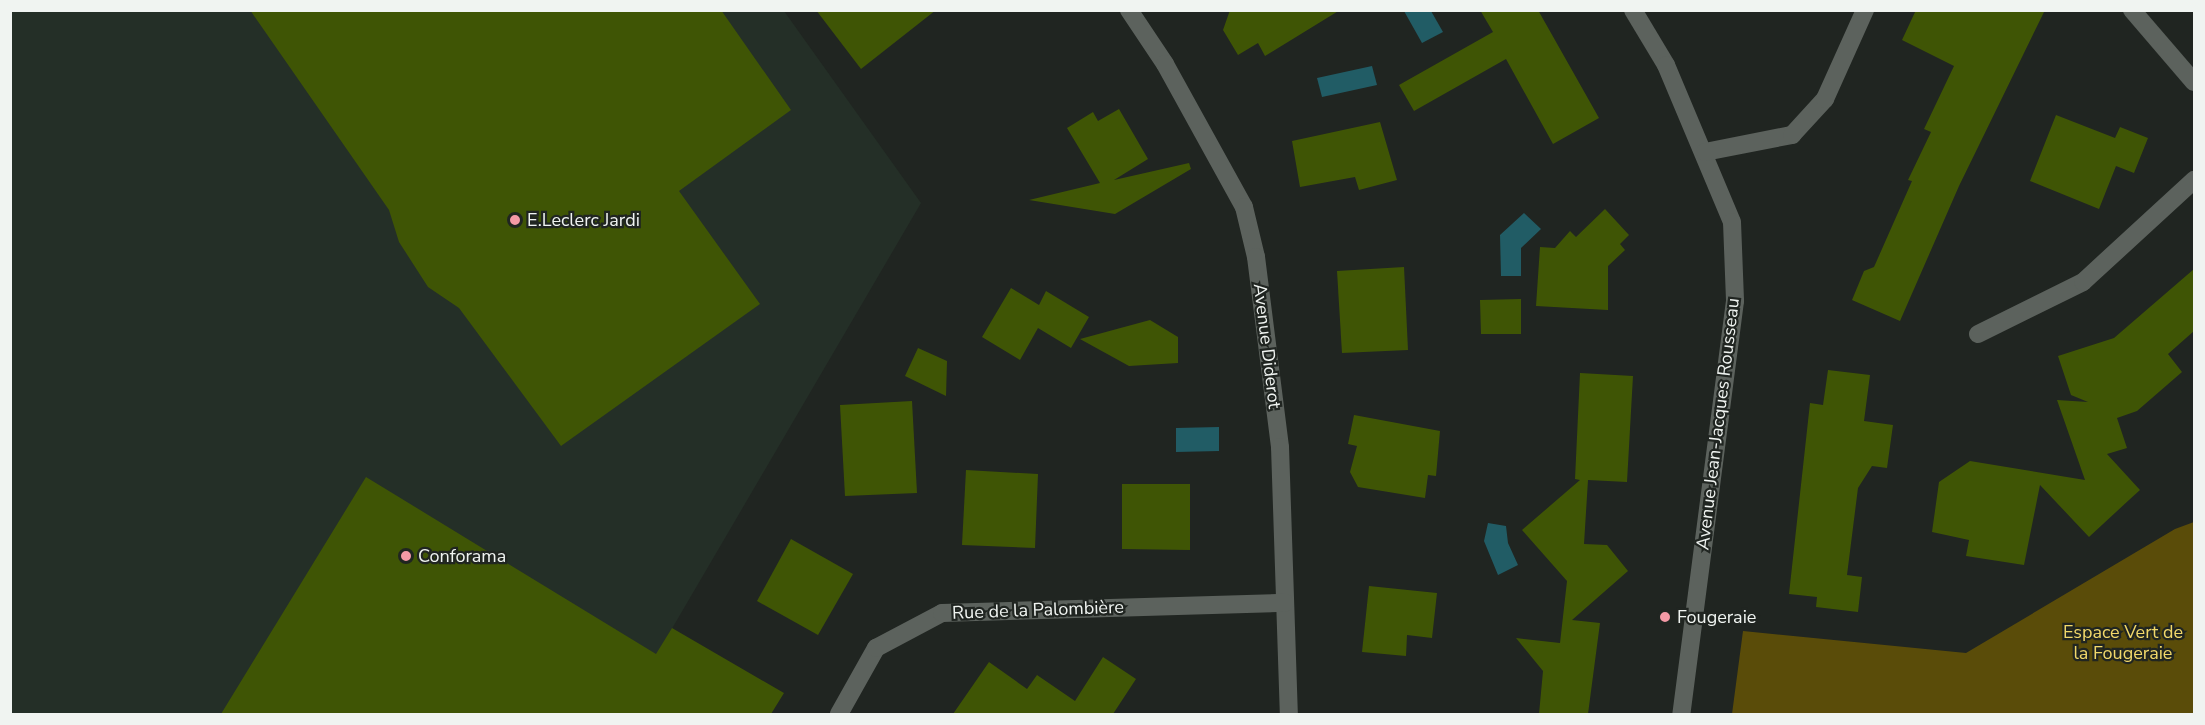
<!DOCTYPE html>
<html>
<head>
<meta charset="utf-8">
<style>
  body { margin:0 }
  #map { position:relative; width:2205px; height:725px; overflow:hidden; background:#202521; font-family:"Nunito Sans",sans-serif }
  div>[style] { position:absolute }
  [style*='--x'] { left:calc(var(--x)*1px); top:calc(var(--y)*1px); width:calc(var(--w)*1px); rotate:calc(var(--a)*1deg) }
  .built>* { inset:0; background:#242f27 }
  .forest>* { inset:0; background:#5a4c09 }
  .water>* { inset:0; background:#215c65 }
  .building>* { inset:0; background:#3f5505 }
  .minor>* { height:18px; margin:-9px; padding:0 9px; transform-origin:9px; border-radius:9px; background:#5c625d }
  .tertiary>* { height:18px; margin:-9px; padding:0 9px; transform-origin:9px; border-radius:9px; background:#5c625d }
  .dots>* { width:16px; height:16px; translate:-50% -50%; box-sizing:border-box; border:3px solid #202521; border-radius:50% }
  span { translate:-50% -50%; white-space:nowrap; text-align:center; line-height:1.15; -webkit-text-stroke:4.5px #202521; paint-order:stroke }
  .poi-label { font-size:18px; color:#f0f4f1 }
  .left { translate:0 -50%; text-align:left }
  .street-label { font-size:18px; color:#f0f4f1 }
  .park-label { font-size:18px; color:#f1d86a }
  .frame { position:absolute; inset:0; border:12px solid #f0f4f1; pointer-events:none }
</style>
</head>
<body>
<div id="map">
  <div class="built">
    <div style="clip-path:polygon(10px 11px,784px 11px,921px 203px,622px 714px,11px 714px)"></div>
  </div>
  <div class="forest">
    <div style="clip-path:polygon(2194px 522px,2194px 714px,1732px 714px,1743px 631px,1966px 653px,2175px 529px)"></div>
  </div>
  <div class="water">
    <div style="clip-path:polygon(1404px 11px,1431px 11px,1443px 32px,1422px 43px)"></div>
    <div style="clip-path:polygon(1372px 66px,1377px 85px,1322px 97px,1317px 78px)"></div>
    <div style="clip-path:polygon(1524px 213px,1541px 229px,1521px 248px,1521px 276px,1501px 276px,1500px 235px)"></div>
    <div style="clip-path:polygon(1219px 427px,1219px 451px,1176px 452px,1176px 428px)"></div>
    <div style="clip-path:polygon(1488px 523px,1506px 526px,1508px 543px,1518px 565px,1498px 575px,1484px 541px)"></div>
  </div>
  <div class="building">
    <div style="clip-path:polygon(250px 10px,721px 10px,791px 110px,679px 191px,760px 304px,561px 446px,459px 308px,428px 287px,399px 242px,389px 210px)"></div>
    <div style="clip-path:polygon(816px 10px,936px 10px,861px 69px)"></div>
    <div style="clip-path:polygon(1230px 10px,1340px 10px,1265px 56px,1258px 43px,1238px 55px,1223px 30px)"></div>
    <div style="clip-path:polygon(1480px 10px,1538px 10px,1599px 118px,1553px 144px,1506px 59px,1414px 111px,1399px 85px,1493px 32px)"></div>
    <div style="clip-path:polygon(1916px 10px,2045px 10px,1959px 186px,1900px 321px,1852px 300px,1864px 271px,1874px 267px,1912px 181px,1908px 180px,1931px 132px,1924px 129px,1954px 66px,1902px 40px)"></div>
    <div style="clip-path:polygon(1119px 109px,1148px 159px,1114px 180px,1189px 163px,1191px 169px,1115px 214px,1029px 200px,1100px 183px,1067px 128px,1093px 112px,1098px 121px)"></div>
    <div style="clip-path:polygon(2056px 115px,2115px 138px,2120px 127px,2148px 138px,2134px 173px,2116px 166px,2099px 209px,2030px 181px)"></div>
    <div style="clip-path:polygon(1380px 122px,1397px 180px,1359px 190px,1355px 177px,1300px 187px,1292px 141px)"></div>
    <div style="clip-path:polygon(1605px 209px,1629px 235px,1620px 244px,1625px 250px,1608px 266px,1608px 310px,1536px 306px,1540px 247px,1555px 248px,1570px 231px,1576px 237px)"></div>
    <div style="clip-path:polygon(1404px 267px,1408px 350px,1342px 353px,1337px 271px)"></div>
    <div style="clip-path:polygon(2194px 269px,2194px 331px,2168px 354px,2182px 372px,2137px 411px,2117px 418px,2127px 448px,2107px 454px,2140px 490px,2129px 500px,2089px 537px,2040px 485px,2024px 565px,1966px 556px,1969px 540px,1932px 532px,1939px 482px,1970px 461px,2085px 480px,2057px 400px,2088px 402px,2071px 395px,2058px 356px,2114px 338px)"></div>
    <div style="clip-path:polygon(1011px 288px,1039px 305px,1046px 291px,1089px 317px,1071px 348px,1038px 328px,1020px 360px,982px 337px)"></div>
    <div style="clip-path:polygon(1521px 299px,1521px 334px,1481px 334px,1480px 300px)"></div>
    <div style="clip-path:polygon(1150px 320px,1178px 337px,1178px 363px,1129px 366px,1080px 339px)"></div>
    <div style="clip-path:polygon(918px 348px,947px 361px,946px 396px,905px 376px)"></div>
    <div style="clip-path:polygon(1828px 370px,1870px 375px,1864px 421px,1893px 425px,1887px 468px,1872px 466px,1858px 488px,1847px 575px,1862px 577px,1858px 612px,1816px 607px,1817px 597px,1789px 594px,1810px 403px,1823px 405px)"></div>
    <div style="clip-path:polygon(1580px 373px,1633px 376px,1627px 482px,1588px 480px,1584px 544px,1607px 545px,1628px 571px,1572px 620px,1600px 623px,1588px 714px,1539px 714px,1543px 671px,1516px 638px,1560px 643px,1567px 581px,1522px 530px,1580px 480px,1575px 479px)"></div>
    <div style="clip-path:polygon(912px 401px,917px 493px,845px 496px,840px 405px)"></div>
    <div style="clip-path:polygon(1354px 415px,1440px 431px,1436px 476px,1428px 475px,1425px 498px,1358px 487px,1350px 472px,1357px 446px,1348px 444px)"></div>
    <div style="clip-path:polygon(966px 470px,1038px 474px,1035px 548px,962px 545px)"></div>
    <div style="clip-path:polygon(366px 477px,656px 654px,672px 628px,784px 693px,771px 714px,221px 714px)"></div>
    <div style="clip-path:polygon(1122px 484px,1190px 484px,1190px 550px,1122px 549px)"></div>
    <div style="clip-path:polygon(791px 539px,853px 574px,818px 635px,757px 601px)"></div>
    <div style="clip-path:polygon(1369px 586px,1437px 593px,1432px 638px,1407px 635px,1406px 656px,1362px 652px)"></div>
    <div style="clip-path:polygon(1103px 657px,1136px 679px,1113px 714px,953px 714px,989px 662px,1027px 689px,1037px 675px,1075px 701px)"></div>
  </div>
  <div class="minor">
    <div style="--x:1129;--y:10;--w:65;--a:56.3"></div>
    <div style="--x:1165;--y:64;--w:163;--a:61.1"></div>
    <div style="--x:1244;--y:207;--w:51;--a:76.5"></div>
    <div style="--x:1256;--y:257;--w:192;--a:82.8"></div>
    <div style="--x:1280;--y:447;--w:267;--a:88.1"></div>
    <div style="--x:2132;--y:10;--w:95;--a:49.3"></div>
    <div style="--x:1978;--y:334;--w:117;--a:-26.3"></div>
    <div style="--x:2083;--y:282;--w:151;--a:-42.6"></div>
    <div style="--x:839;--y:714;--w:76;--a:-60.7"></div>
    <div style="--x:876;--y:648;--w:75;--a:-27.9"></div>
    <div style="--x:942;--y:613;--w:343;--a:-1.7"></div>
  </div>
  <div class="tertiary">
    <div style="--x:1633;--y:10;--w:64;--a:59"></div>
    <div style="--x:1666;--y:65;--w:170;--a:67.2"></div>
    <div style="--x:1732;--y:222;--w:79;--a:87.8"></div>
    <div style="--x:1735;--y:301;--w:417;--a:97.4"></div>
    <div style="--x:1705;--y:152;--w:89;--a:-11.1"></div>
    <div style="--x:1792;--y:135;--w:49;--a:-47.5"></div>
    <div style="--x:1825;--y:99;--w:98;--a:-65.8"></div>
  </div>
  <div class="dots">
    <div style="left:515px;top:220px;background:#f49aa6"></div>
    <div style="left:406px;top:556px;background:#f49aa6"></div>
    <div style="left:1665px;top:617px;background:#f49aa6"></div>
  </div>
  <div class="poi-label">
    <span class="left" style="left:527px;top:220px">E.Leclerc Jardi</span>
    <span class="left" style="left:418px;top:556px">Conforama</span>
    <span class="left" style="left:1677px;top:617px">Fougeraie</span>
  </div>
  <div class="street-label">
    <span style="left:1267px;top:346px;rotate:83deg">Avenue Diderot</span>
    <span style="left:1718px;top:424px;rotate:-83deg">Avenue Jean-Jacques Rousseau</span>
    <span style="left:1038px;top:610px;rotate:-2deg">Rue de la Palombière</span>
  </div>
  <div class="park-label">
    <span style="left:2123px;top:643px">Espace Vert de<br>la Fougeraie</span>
  </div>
  <div class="frame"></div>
</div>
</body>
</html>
